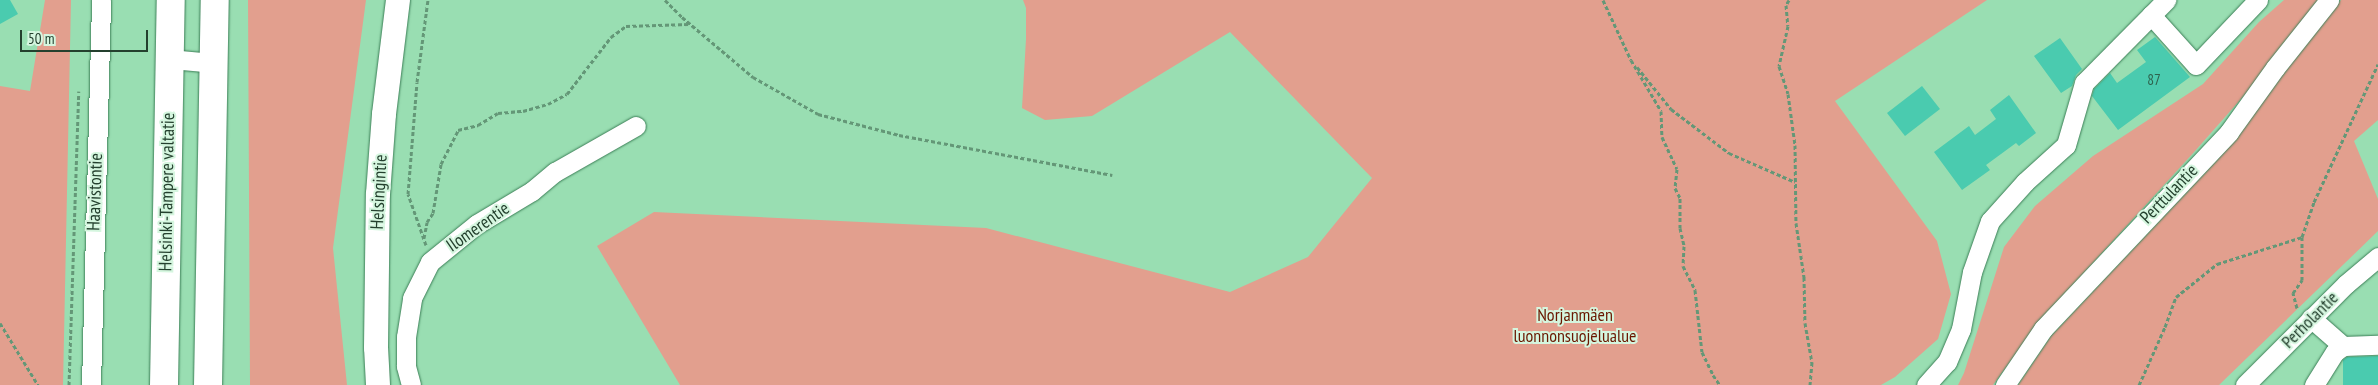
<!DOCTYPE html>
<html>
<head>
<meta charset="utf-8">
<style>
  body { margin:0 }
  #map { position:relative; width:2378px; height:385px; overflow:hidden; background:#99deb2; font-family:"PT Sans Narrow",sans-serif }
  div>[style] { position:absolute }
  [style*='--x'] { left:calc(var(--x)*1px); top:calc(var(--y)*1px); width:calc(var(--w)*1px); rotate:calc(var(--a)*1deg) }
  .green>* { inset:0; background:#e29f8e }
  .building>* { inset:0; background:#4acbaf }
  .path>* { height:3px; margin-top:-1.5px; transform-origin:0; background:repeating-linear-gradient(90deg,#649777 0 4px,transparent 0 6.5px) }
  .roads { filter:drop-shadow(0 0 1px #3b7e56) drop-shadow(0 0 1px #3b7e56) }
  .minor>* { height:19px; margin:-9.5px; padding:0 9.5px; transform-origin:9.5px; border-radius:9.5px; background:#fff }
  .major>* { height:24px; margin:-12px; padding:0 12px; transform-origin:12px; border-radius:12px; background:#fff }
  .highway>* { height:28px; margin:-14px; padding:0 14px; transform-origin:14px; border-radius:14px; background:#fff }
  span { translate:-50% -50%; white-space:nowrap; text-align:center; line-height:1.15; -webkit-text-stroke:4px #d5f6df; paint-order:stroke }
  .number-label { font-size:15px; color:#2e634e }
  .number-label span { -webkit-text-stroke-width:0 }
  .street-label { font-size:18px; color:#24402e }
  .park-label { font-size:18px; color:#6a1700 }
  .scale { position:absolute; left:20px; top:30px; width:128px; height:22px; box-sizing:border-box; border:2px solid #24402e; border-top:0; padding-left:6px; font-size:15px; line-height:18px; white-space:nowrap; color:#24402e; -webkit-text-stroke:4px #d5f6df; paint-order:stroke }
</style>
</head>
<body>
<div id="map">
  <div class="green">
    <div style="clip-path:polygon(45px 0,71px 0,63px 385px,0 385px,0 86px,30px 91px)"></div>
    <div style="clip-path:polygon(248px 0,366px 0,333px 248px,347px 385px,250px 385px)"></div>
    <div style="clip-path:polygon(1023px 0,1987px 0,1835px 101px,1937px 241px,1951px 294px,1938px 339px,1895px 377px,1881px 385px,680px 385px,597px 246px,654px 212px,986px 228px,1230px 292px,1308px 257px,1372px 178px,1230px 32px,1092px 116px,1045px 120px,1022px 108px,1026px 39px,1026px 8px)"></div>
    <div style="clip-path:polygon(2284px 0,2320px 0,2256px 82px,2195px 151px,2039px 322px,1993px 385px,1958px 385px,1964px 373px,2004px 247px,2035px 206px,2093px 156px,2203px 84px,2259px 22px)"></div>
    <div style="clip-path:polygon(2341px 0,2378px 0,2378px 120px,2354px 141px,2378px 199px,2378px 231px,2219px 385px,2018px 385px,2051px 336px,2218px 159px,2272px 83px)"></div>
  </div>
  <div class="building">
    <div style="clip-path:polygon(0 0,10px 0,18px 14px,0 24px)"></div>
    <div style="clip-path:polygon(2155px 37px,2190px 77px,2118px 130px,2092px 96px,2094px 89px,2110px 73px,2117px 83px,2146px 62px,2137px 50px)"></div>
    <div style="clip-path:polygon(2060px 38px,2082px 69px,2076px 75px,2072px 86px,2061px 93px,2034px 56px)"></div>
    <div style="clip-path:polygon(1922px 86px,1940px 109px,1905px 136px,1887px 113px)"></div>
    <div style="clip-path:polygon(2009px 95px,2036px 133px,2019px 146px,2016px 143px,1986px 165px,1990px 170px,1962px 190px,1934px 152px,1969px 126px,1975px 135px,1996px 119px,1990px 110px)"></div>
    <div style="clip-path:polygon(2378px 356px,2378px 385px,2343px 385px,2343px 360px,2347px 357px)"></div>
  </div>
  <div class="path">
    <div style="--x:665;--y:0;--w:24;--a:45"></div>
    <div style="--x:682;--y:17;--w:93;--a:40.2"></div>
    <div style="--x:753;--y:77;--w:75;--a:29.6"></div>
    <div style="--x:818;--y:114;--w:84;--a:14.5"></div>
    <div style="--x:899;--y:135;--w:217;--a:10.6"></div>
    <div style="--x:1603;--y:0;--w:66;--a:65"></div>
    <div style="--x:1789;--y:0;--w:6;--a:121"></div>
    <div style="--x:1786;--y:5;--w:21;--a:85"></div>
    <div style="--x:1788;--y:26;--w:41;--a:102.7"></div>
    <div style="--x:1779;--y:66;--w:29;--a:72"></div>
    <div style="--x:1788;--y:94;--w:51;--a:82.2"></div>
    <div style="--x:1795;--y:145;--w:78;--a:89.3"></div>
    <div style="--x:1796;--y:223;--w:55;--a:81.6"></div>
    <div style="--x:1804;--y:277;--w:46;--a:88.8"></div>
    <div style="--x:1805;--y:323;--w:40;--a:80"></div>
    <div style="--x:1812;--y:362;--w:23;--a:95"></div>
    <div style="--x:1631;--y:60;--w:59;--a:59.5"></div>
    <div style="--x:1661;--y:111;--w:26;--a:88"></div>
    <div style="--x:1662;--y:137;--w:35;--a:65"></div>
    <div style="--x:1677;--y:169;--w:19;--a:96"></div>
    <div style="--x:1675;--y:188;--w:11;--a:63"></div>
    <div style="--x:1680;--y:198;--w:30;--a:90"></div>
    <div style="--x:1680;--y:228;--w:18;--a:77"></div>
    <div style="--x:1684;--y:246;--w:20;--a:93"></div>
    <div style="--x:1683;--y:266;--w:27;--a:63"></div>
    <div style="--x:1695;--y:290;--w:62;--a:83.6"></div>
    <div style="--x:1702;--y:352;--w:25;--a:64"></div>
    <div style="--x:1713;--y:375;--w:12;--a:55"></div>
    <div style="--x:1637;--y:67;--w:54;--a:51"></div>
    <div style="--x:1671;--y:109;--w:73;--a:37.2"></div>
    <div style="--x:1729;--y:153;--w:72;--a:23.7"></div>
    <div style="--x:424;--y:238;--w:16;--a:-79"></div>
    <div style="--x:427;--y:222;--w:11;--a:-56"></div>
    <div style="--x:433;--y:213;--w:50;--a:-80.7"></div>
    <div style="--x:441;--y:164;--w:38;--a:-63"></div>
    <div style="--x:458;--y:130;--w:21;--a:-14"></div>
    <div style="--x:478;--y:125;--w:23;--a:-31"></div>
    <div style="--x:498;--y:113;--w:25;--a:-5"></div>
    <div style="--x:523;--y:111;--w:26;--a:-16"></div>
    <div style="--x:548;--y:104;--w:21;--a:-28"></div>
    <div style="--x:567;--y:94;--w:72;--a:-52.3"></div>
    <div style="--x:611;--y:37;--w:19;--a:-36"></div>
    <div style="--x:626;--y:26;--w:63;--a:-1.8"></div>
    <div style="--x:426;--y:245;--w:54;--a:-109.4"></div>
    <div style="--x:408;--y:194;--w:112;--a:-85.4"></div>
    <div style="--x:417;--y:82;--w:83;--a:-82.4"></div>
    <div style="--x:2297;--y:308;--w:16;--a:-105"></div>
    <div style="--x:2293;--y:293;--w:16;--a:-55"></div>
    <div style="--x:2302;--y:280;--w:43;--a:-90"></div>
    <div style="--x:0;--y:323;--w:73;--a:58.5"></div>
    <div style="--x:69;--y:385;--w:294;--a:-88.1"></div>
    <div style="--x:2139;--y:385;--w:64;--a:-65.9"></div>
    <div style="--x:2165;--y:327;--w:32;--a:-70"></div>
    <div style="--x:2176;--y:297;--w:53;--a:-38.8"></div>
    <div style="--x:2217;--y:264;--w:89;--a:-17.6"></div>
    <div style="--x:2302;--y:237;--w:37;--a:-71"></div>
    <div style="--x:2314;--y:202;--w:152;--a:-65.1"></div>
  </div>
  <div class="roads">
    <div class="minor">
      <div style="--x:2151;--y:15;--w:67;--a:48"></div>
      <div style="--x:2196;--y:65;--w:90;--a:-46.4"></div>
      <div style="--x:170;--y:59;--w:44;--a:5.2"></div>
      <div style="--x:2311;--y:318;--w:43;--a:41.2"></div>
      <div style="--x:91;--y:385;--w:385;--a:-88.5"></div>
      <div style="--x:411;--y:385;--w:20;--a:-105"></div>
      <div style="--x:406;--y:366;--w:29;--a:-90"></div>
      <div style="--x:406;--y:337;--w:39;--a:-81"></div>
      <div style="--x:412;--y:298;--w:40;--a:-63.4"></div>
      <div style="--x:430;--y:262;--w:60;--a:-39"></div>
      <div style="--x:477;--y:224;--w:64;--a:-31"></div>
      <div style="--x:532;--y:191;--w:30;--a:-40"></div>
      <div style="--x:555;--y:172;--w:93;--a:-29.6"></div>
      <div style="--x:1926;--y:385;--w:31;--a:-48"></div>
      <div style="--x:1947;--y:362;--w:36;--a:-67"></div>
      <div style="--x:1961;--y:329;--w:58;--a:-79.1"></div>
      <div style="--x:1972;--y:272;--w:54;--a:-70.6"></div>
      <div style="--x:1990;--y:221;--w:52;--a:-48.1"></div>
      <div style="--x:2025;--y:182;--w:55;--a:-42.1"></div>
      <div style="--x:2066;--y:145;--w:65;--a:-73.8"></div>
      <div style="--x:2084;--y:83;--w:117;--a:-45.3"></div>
      <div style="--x:2005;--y:385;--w:68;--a:-55.8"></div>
      <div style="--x:2043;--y:329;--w:271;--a:-46.6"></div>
      <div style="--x:2229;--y:132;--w:79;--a:-54.3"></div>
      <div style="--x:2275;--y:68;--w:87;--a:-51.5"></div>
      <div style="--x:2245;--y:385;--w:143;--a:-45"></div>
      <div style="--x:2346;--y:284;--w:42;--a:-40.2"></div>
      <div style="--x:2314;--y:385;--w:39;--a:-58"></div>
      <div style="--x:2335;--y:352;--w:10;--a:-37"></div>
      <div style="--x:2343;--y:346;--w:35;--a:-2"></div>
    </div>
    <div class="major">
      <div style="--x:378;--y:385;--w:37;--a:-93"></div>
      <div style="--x:376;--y:348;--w:154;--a:-89.3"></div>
      <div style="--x:378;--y:194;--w:80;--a:-85.7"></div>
      <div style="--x:384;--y:114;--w:115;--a:-83"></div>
    </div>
    <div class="highway">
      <div style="--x:164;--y:385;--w:385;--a:-89"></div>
      <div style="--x:208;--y:385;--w:385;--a:-89"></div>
    </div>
  </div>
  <div class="number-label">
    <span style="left:2154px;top:80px">87</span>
  </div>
  <div class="street-label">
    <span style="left:95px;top:192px;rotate:-88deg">Haavistontie</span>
    <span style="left:167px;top:192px;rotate:-89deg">Helsinki-Tampere valtatie</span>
    <span style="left:379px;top:192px;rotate:-87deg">Helsingintie</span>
    <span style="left:2169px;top:194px;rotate:-46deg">Perttulantie</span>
    <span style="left:478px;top:227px;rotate:-35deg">Ilomerentie</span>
    <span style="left:2310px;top:320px;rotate:-45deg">Perholantie</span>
  </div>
  <div class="park-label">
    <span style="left:1575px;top:326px">Norjanmäen<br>luonnonsuojelualue</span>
  </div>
  <div class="scale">50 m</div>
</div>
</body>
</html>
